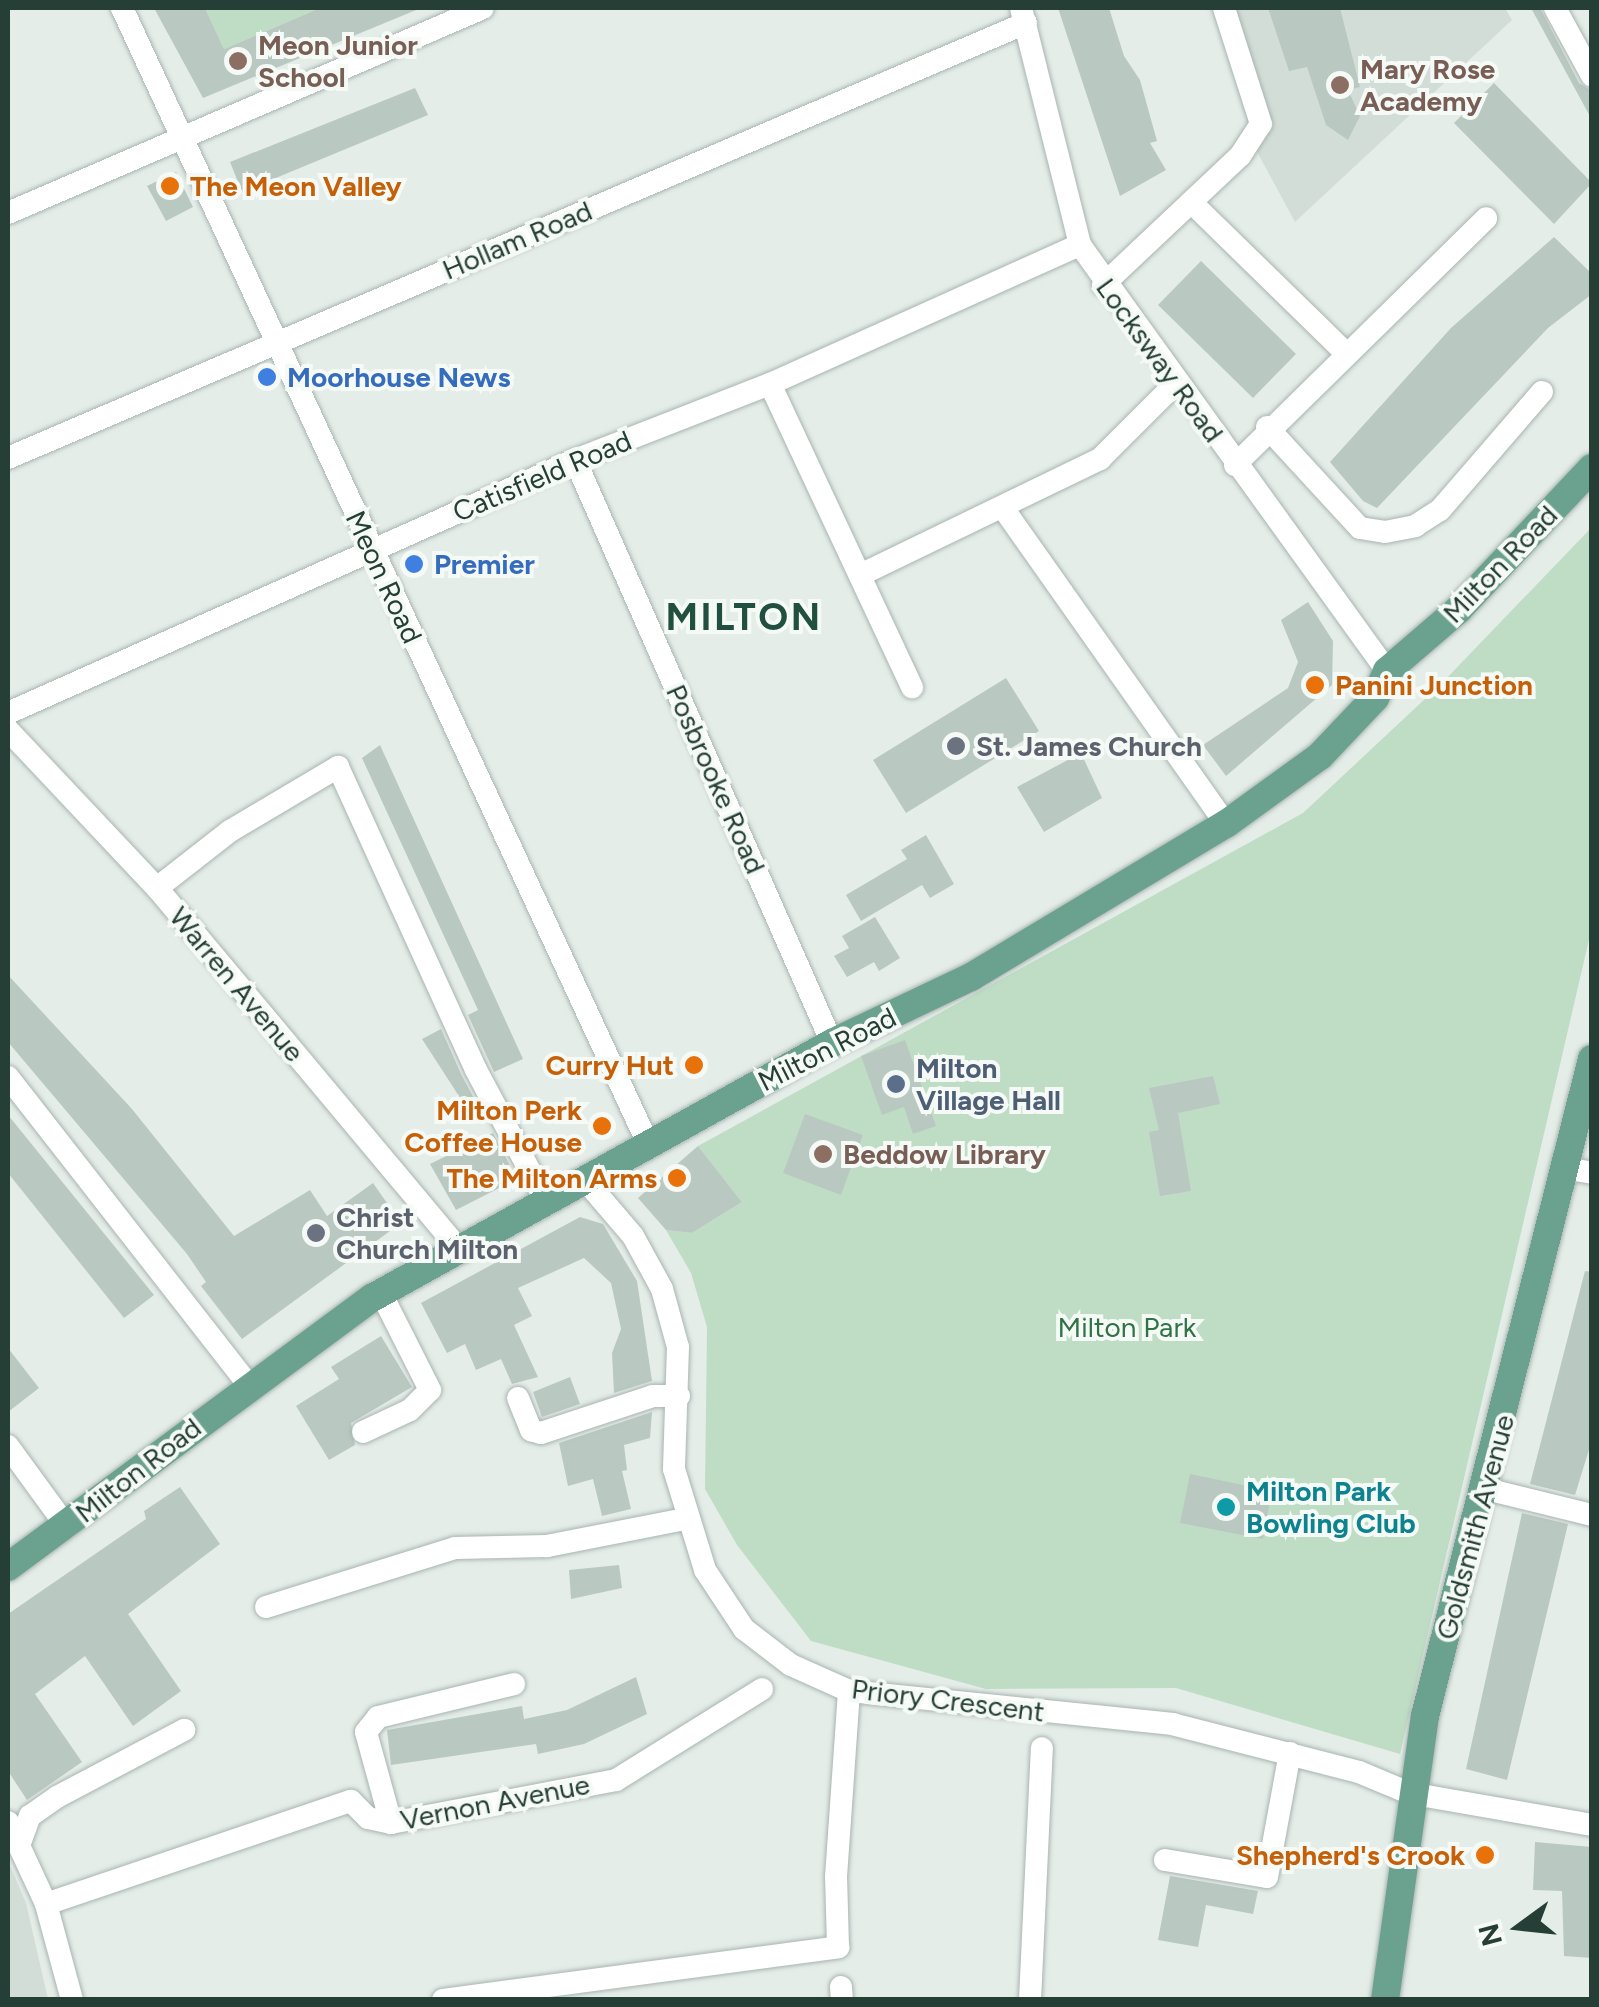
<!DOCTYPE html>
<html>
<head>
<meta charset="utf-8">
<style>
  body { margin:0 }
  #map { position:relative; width:1599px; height:2007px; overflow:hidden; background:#e5ede9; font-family:Figtree,sans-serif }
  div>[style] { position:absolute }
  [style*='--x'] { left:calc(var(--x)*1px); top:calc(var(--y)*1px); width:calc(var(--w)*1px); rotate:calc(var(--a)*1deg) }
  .built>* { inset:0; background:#d3ddd8 }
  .green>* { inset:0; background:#bfddc5 }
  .building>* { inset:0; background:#bac8c2 }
  .roads { filter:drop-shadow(0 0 2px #a8b5b0) drop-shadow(0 0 2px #a8b5b0) }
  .minor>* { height:22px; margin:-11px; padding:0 11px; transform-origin:11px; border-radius:11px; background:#fff }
  .major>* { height:28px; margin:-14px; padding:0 14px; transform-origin:14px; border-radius:14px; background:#6ba18f }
  .dots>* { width:28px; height:28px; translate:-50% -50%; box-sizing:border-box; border:5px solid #f5faf7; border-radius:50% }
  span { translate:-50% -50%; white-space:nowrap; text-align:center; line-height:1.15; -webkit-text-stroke:8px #f5faf7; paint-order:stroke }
  .education-label { font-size:28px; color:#785e54; font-weight:700 }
  .left { translate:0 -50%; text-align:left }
  .food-label { font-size:28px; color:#c56008; font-weight:700 }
  .right { translate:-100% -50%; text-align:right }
  .street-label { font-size:28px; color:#253e36 }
  .shop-label { font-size:28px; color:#366cbe; font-weight:700 }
  .worship-label { font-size:28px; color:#5b616d; font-weight:700 }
  .service-label { font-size:28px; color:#4e5e75; font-weight:700 }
  .park-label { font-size:28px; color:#307445 }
  .culture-label { font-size:28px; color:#0d838f; font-weight:700 }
  .district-label { font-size:38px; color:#215041; font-weight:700; letter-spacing:2.5px }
  .frame { position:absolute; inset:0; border:10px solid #253e36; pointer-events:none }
  .north { position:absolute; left:1469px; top:1877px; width:100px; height:100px; -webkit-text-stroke:8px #f5faf7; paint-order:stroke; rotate:255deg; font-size:28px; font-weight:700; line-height:40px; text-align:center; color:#253e36 }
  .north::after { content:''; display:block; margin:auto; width:35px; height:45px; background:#253e36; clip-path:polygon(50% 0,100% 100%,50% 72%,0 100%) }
</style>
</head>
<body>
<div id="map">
  <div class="built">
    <div style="clip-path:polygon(1214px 8px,1505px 8px,1512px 20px,1295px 222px,1256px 150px)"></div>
    <div style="clip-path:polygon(8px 1861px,26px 1903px,48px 1999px,8px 1999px)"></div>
  </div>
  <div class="green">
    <div style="clip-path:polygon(205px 8px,320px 8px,224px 49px)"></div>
    <div style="clip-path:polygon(1591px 528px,1591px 931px,1400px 1754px,1176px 1688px,986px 1689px,811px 1641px,737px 1545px,705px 1489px,707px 1327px,691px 1273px,666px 1230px,692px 1233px,742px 1202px,698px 1146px,1303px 813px,1442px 683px)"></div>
  </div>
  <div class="building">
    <div style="clip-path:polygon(154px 8px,205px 8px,224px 49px,320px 8px,421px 8px,203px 98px)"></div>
    <div style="clip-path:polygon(1058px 8px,1109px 8px,1124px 56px,1140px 80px,1157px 141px,1150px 143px,1166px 170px,1120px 196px)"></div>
    <div style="clip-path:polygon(1268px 8px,1340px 8px,1360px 87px,1348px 90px,1360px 116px,1348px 140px,1326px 125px,1307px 67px,1289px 71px)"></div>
    <div style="clip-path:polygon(1531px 8px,1540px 8px,1579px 83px,1592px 91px,1592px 120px)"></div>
    <div style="clip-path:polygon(1494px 83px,1592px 183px,1554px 224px,1454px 123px)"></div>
    <div style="clip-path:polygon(415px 88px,428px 115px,242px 192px,230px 162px)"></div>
    <div style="clip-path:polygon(176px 172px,193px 207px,166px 221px,147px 186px)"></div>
    <div style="clip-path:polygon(1554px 237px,1592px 274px,1592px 294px,1548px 328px,1377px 508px,1363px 501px,1330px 462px,1451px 328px)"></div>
    <div style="clip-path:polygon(1201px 261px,1296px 354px,1253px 398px,1158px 305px)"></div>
    <div style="clip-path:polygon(1308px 602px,1333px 641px,1332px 685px,1226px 776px,1203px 745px,1288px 688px,1298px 662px,1281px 620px)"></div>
    <div style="clip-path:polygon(1006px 678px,1039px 731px,906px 813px,873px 760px)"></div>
    <div style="clip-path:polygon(380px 745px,523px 1059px,494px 1072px,468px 1015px,478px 1010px,362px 758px)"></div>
    <div style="clip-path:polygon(1081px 753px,1102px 798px,1044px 832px,1017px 787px)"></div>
    <div style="clip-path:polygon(926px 835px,954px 884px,930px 898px,922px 885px,861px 921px,846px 895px,907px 859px,901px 850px)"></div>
    <div style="clip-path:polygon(875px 917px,900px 958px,879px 971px,874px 962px,847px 977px,834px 956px,849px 948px,842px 936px)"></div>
    <div style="clip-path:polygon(8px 975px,132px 1109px,234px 1236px,310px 1190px,327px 1216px,373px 1183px,401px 1223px,242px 1339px,201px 1286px,206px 1282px,187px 1254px,8px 1042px)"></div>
    <div style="clip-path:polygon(441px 1029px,462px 1076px,476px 1102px,466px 1107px,422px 1039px)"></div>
    <div style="clip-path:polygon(905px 1040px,936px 1126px,913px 1134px,904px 1107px,882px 1115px,861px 1056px)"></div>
    <div style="clip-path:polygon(1213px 1076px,1220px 1104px,1178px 1113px,1191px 1191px,1160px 1196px,1149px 1132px,1159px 1130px,1149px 1088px)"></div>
    <div style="clip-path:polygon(805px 1114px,863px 1135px,841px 1195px,783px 1173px)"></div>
    <div style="clip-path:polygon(8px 1115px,154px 1295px,124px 1318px,8px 1173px)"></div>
    <div style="clip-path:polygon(493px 1133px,517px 1179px,456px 1210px,430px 1164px)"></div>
    <div style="clip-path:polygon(698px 1146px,742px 1202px,692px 1233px,666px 1230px,638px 1198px)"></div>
    <div style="clip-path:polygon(580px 1217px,603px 1224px,637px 1281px,652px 1381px,614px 1393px,612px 1353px,621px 1329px,611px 1283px,584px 1258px,518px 1288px,532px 1316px,514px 1325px,538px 1377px,512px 1384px,501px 1359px,476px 1370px,465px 1344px,447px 1353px,421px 1303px)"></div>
    <div style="clip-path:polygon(1585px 1271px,1592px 1272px,1592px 1440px,1575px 1495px,1530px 1484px)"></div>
    <div style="clip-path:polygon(381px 1336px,412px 1387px,351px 1423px,355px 1445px,329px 1460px,296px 1406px,339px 1379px,331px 1367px)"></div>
    <div style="clip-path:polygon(8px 1348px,39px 1388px,8px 1412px)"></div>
    <div style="clip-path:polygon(570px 1377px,580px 1404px,542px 1417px,533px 1392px)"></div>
    <div style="clip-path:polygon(652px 1412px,650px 1438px,624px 1445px,627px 1470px,622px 1471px,631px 1509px,602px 1516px,593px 1479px,568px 1486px,559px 1443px)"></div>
    <div style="clip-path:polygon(1190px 1474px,1272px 1491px,1263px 1539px,1180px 1523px)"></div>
    <div style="clip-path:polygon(180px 1487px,220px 1544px,128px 1614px,181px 1691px,133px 1726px,85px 1656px,35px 1694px,82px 1762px,27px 1800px,8px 1771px,8px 1614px,146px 1519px,144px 1511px)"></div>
    <div style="clip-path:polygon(1522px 1513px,1568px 1524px,1507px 1780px,1466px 1769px)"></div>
    <div style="clip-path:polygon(619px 1565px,622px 1588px,571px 1599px,569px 1570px)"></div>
    <div style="clip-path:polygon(636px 1677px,647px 1714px,584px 1744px,538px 1754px,536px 1744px,391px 1765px,387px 1730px,522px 1706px,524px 1719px,567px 1710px)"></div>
    <div style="clip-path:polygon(1535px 1842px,1592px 1847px,1592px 1958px,1564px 1956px,1562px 1891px,1533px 1890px)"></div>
    <div style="clip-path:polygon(1170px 1876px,1258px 1891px,1253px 1914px,1206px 1905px,1198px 1947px,1158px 1940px)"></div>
  </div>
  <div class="roads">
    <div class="minor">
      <div style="--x:122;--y:8;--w:1254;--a:65.15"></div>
      <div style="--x:1021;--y:8;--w:244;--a:76"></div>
      <div style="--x:1080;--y:245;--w:525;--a:54.22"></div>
      <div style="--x:1555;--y:8;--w:77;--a:61.4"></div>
      <div style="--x:1191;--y:202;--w:218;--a:44.3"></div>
      <div style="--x:8;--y:213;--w:517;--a:-23.34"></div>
      <div style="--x:1103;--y:285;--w:188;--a:-43.3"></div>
      <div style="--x:1240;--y:156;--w:38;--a:-57"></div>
      <div style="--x:1261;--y:124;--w:122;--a:-107.7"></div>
      <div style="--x:770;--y:384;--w:335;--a:64.9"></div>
      <div style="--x:1267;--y:427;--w:137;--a:47.4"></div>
      <div style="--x:1360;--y:528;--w:25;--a:9"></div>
      <div style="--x:1385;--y:532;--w:31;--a:-11"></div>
      <div style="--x:1415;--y:526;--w:30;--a:-33"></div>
      <div style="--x:1440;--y:510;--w:156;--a:-49.2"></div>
      <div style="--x:8;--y:458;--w:1107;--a:-23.14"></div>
      <div style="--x:575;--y:460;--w:637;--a:66.21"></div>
      <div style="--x:1235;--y:465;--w:352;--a:-44.5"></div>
      <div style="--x:1003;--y:508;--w:387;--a:54.8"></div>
      <div style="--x:860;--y:575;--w:267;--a:-25.8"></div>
      <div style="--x:1100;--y:459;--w:110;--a:-45"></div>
      <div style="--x:8;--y:713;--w:621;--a:-24.05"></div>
      <div style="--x:575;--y:460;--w:209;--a:-21.3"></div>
      <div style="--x:770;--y:384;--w:340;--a:-24.2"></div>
      <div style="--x:8;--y:730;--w:217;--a:46.7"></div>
      <div style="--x:157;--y:888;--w:468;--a:50.1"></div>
      <div style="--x:157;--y:888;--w:93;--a:-38"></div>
      <div style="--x:230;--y:831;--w:126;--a:-30.7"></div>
      <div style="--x:338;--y:767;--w:333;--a:65.5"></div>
      <div style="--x:476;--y:1070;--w:149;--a:61.9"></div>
      <div style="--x:8;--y:1077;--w:390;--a:52"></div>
      <div style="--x:1565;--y:1168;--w:27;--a:10"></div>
      <div style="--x:586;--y:1181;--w:72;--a:49.5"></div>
      <div style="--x:633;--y:1236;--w:60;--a:61.3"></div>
      <div style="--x:662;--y:1289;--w:60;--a:74.6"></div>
      <div style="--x:678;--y:1347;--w:122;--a:91.9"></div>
      <div style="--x:674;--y:1469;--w:106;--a:72.9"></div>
      <div style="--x:705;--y:1570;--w:71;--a:56.5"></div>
      <div style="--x:744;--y:1629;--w:59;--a:37.5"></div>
      <div style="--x:791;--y:1665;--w:64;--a:24.1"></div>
      <div style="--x:849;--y:1691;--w:325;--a:5.8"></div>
      <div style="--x:1172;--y:1724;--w:193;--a:14.4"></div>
      <div style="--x:1359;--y:1772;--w:54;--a:22.8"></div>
      <div style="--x:1409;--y:1793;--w:186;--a:9.9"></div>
      <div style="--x:518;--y:1398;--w:35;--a:68"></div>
      <div style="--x:531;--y:1430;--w:10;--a:17"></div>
      <div style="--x:541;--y:1433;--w:118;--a:-18.3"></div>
      <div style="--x:653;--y:1396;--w:26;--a:0"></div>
      <div style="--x:363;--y:1432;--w:52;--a:-25.1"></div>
      <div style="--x:410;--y:1410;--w:28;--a:-45"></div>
      <div style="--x:430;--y:1390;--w:109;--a:-116.8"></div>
      <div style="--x:8;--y:1446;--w:100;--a:53.9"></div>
      <div style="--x:1486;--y:1489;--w:109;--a:13.8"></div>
      <div style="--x:266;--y:1607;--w:198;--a:-17.3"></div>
      <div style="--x:455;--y:1548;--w:92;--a:-1.2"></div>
      <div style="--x:547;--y:1546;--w:140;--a:-11.1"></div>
      <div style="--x:8;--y:1822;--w:90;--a:65.1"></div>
      <div style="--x:46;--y:1904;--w:99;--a:74.8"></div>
      <div style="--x:391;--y:1823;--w:94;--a:-105.4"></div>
      <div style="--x:366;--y:1732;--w:19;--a:-51"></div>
      <div style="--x:378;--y:1717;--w:140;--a:-13.6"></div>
      <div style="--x:20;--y:1843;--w:29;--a:-70"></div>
      <div style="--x:30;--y:1816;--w:33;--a:-35"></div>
      <div style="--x:57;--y:1797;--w:144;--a:-27.8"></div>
      <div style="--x:1165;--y:1860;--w:103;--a:9.5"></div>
      <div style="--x:1267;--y:1877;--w:126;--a:-79.5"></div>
      <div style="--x:46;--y:1904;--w:322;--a:-18.7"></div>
      <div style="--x:351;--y:1801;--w:24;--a:45"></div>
      <div style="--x:368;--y:1818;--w:24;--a:12"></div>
      <div style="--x:391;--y:1823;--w:229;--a:-10.8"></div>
      <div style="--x:616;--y:1780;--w:172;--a:-31.9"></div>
      <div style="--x:841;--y:1987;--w:13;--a:86"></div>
      <div style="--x:443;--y:2000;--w:399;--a:-7.6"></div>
      <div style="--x:838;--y:1947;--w:70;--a:-91.6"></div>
      <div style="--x:836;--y:1877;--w:186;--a:-86"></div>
      <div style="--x:1030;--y:2000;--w:252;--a:-87.3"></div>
    </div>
    <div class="major">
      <div style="--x:8;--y:1567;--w:453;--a:-36.5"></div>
      <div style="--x:372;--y:1298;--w:526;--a:-29"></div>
      <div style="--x:832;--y:1043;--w:154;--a:-25.4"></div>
      <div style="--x:971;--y:977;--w:297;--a:-31"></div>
      <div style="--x:1226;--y:824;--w:116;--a:-35.9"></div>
      <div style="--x:1320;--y:756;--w:80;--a:-46.5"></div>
      <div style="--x:1375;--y:698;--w:30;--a:-66"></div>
      <div style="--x:1387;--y:671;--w:94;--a:-40.7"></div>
      <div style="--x:1458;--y:610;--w:195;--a:-46.7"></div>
      <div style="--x:1385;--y:2000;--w:287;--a:-82"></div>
      <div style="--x:1425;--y:1716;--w:678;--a:-75.74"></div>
    </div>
  </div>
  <div class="dots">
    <div style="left:238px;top:61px;background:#8d6e63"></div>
    <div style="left:1340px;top:85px;background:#8d6e63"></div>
    <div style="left:170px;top:186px;background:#e8710a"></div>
    <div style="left:267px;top:377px;background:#3f7fe0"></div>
    <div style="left:414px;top:564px;background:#3f7fe0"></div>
    <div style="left:1315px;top:685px;background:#e8710a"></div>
    <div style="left:956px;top:746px;background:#6b7280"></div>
    <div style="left:694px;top:1065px;background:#e8710a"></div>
    <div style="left:896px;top:1084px;background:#5c6f8a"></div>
    <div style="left:602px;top:1126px;background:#e8710a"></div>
    <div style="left:823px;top:1154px;background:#8d6e63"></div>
    <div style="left:677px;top:1178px;background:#e8710a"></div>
    <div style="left:316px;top:1233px;background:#6b7280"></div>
    <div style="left:1226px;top:1507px;background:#0f9aa8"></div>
    <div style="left:1485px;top:1855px;background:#e8710a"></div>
  </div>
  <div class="education-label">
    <span class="left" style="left:258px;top:61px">Meon Junior<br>School</span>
    <span class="left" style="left:1360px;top:85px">Mary Rose<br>Academy</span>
    <span class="left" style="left:843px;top:1154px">Beddow Library</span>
  </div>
  <div class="food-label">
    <span class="left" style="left:190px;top:186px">The Meon Valley</span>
    <span class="left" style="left:1335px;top:685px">Panini Junction</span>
    <span class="right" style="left:674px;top:1065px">Curry Hut</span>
    <span class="right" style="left:582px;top:1126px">Milton Perk<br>Coffee House</span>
    <span class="right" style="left:657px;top:1178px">The Milton Arms</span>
    <span class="right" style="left:1465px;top:1855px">Shepherd's Crook</span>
  </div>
  <div class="street-label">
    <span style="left:517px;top:240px;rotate:-23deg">Hollam Road</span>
    <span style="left:1160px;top:360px;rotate:54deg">Locksway Road</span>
    <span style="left:542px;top:476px;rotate:-23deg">Catisfield Road</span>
    <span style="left:1500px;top:564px;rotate:-46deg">Milton Road</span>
    <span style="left:384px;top:577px;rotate:65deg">Meon Road</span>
    <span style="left:716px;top:779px;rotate:66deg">Posbrooke Road</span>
    <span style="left:237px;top:984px;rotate:50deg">Warren Avenue</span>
    <span style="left:827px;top:1049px;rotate:-27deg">Milton Road</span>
    <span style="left:138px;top:1470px;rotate:-38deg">Milton Road</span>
    <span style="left:1475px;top:1527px;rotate:-75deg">Goldsmith Avenue</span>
    <span style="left:948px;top:1700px;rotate:7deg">Priory Crescent</span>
    <span style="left:495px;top:1802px;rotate:-11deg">Vernon Avenue</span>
  </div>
  <div class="shop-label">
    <span class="left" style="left:287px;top:377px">Moorhouse News</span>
    <span class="left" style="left:434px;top:564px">Premier</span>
  </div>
  <div class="worship-label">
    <span class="left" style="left:976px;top:746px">St. James Church</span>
    <span class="left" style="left:336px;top:1233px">Christ<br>Church Milton</span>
  </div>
  <div class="service-label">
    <span class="left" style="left:916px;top:1084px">Milton<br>Village Hall</span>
  </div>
  <div class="park-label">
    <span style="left:1127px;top:1327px">Milton Park</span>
  </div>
  <div class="culture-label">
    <span class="left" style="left:1246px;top:1507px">Milton Park<br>Bowling Club</span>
  </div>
  <div class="district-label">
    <span style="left:744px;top:618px">MILTON</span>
  </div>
  <div class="frame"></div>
  <div class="north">N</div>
</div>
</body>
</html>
